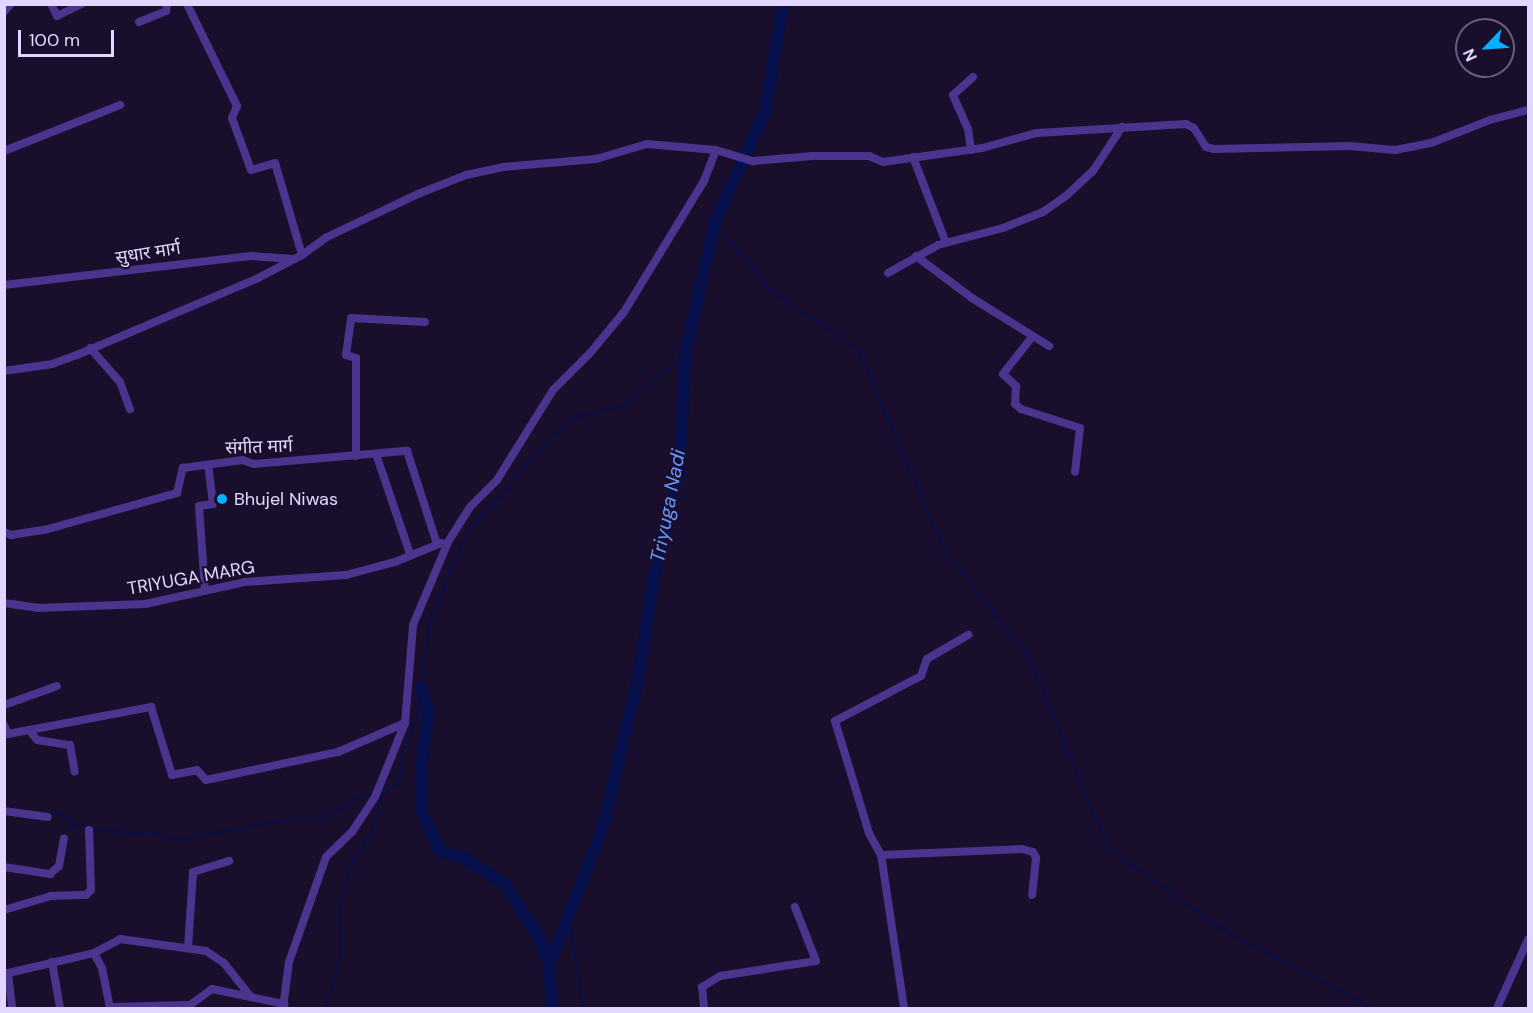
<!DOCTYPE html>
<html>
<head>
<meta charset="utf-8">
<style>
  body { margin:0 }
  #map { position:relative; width:1533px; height:1013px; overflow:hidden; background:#190e2b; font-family:"DM Sans","Noto Sans Devanagari",sans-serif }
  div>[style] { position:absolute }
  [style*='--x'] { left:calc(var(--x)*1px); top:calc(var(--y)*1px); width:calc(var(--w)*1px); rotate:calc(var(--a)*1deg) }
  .stream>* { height:2px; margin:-1px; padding:0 1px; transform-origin:1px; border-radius:1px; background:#05104d }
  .river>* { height:12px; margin:-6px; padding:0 6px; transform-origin:6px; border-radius:6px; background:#05104d }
  .minor>* { height:8px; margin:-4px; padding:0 4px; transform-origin:4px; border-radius:4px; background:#4a348e }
  .dots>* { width:16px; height:16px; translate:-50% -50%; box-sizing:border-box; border:3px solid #190e2b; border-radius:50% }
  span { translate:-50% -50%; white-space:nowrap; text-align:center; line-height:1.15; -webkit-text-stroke:4.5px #190e2b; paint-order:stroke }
  .street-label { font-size:18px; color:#e4d7ff }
  .poi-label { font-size:18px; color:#e4d7ff }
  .left { translate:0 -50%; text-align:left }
  .water-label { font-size:20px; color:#6598ff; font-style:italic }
  .frame { position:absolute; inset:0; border:6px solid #e4d7ff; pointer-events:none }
  .north { position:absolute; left:1455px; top:18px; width:60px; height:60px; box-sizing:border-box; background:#190e2b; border:2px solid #6a5e80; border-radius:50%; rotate:245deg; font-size:16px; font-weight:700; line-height:24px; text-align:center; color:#e4d7ff }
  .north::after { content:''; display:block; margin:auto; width:21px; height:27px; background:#03b2ff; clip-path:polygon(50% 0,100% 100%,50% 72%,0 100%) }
  .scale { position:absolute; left:18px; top:30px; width:96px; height:27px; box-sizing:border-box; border:3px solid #e4d7ff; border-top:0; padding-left:8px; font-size:18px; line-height:21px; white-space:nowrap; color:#e4d7ff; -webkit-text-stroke:4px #190e2b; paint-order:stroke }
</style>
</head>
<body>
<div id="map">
  <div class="stream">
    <div style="--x:715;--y:222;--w:89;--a:50.9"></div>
    <div style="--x:771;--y:291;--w:105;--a:33.7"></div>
    <div style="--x:858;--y:349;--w:216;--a:66.9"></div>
    <div style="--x:943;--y:548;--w:137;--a:51.5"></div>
    <div style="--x:1028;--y:655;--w:208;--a:67.6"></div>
    <div style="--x:1107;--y:847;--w:139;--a:35.6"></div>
    <div style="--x:1220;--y:928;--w:172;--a:27.8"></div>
    <div style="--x:49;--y:814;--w:20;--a:6"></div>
    <div style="--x:69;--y:816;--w:9;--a:72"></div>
    <div style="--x:72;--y:825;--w:15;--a:16"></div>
    <div style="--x:92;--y:831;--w:58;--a:2"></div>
    <div style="--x:150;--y:833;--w:29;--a:14"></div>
    <div style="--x:178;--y:840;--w:105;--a:-10.5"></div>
    <div style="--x:281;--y:821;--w:40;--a:-1.4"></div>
    <div style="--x:321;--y:820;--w:58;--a:-31"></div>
    <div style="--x:569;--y:915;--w:94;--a:81.4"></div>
    <div style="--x:325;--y:1008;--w:53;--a:-72.6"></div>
    <div style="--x:341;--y:957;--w:48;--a:-92.4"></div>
    <div style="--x:339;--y:909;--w:52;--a:-73.3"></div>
    <div style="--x:354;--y:859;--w:31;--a:-57"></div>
    <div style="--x:371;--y:833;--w:43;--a:-72.4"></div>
    <div style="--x:384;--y:792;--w:14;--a:-30"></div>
    <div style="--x:396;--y:785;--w:15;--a:-70"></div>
    <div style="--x:401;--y:771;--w:16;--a:-90"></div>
    <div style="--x:401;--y:755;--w:35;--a:-65"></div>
    <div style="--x:416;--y:723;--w:102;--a:-82.1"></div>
    <div style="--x:430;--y:622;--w:94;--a:-67.5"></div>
    <div style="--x:466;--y:535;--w:131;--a:-49"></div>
    <div style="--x:552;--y:436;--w:31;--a:-38"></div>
    <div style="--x:576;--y:417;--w:49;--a:-14"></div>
    <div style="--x:624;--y:405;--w:80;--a:-39.9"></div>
  </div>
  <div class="river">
    <div style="--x:421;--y:688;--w:22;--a:69"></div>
    <div style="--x:429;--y:709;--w:53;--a:97.5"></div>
    <div style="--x:422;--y:762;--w:50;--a:90"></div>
    <div style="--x:422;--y:812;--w:43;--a:65.2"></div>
    <div style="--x:440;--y:851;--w:25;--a:16"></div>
    <div style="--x:464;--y:858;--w:47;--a:32"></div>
    <div style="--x:504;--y:883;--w:64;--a:57.1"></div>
    <div style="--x:539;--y:937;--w:31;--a:71"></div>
    <div style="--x:552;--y:1008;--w:42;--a:-94.1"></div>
    <div style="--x:549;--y:966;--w:146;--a:-68.7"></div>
    <div style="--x:602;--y:830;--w:150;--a:-76.5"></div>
    <div style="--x:637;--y:684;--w:113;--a:-80.9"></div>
    <div style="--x:655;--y:572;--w:109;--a:-76.7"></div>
    <div style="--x:680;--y:466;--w:112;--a:-87.4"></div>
    <div style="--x:685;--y:354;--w:135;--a:-77.2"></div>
    <div style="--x:715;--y:222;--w:121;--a:-65.6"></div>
    <div style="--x:765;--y:112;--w:109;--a:-80.5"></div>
  </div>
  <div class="minor">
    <div style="--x:51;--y:4;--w:13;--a:63"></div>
    <div style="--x:57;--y:16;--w:28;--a:-26"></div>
    <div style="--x:187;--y:4;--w:114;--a:63.9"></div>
    <div style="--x:237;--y:106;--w:13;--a:113"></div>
    <div style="--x:232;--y:118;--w:55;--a:69.9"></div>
    <div style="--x:251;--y:170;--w:25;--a:-16"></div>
    <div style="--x:275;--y:163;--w:96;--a:73.6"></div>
    <div style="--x:4;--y:12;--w:11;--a:-49"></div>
    <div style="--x:139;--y:22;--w:29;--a:-22"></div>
    <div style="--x:166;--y:11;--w:7;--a:-82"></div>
    <div style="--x:971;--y:150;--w:21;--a:-98"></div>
    <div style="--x:968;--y:129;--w:37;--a:-114"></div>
    <div style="--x:953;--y:95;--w:27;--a:-42"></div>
    <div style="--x:4;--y:151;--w:125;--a:-21.6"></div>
    <div style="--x:913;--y:157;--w:92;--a:69"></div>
    <div style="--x:916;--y:256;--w:70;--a:36.9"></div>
    <div style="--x:972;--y:298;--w:91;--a:31.9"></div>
    <div style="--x:888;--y:273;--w:57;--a:-29.2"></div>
    <div style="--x:938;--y:245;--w:67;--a:-14.7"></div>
    <div style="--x:1003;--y:228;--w:43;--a:-21.8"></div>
    <div style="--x:1043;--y:212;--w:28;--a:-35"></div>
    <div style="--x:1066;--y:196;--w:37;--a:-43"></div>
    <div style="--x:1093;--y:171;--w:53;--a:-56.6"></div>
    <div style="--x:4;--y:285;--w:250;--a:-6.7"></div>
    <div style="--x:252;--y:256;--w:42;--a:4.1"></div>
    <div style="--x:1032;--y:337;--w:47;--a:128.1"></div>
    <div style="--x:1003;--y:374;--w:18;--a:43"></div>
    <div style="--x:1016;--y:386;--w:18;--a:93"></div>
    <div style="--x:1015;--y:404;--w:8;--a:40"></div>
    <div style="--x:1021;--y:409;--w:62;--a:17.9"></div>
    <div style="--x:1080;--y:428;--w:44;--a:96.5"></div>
    <div style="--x:90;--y:348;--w:45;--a:48.6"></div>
    <div style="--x:120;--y:382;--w:29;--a:70"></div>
    <div style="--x:4;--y:371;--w:49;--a:-8.3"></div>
    <div style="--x:52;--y:364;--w:27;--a:-20"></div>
    <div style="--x:77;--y:355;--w:197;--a:-23"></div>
    <div style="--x:258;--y:278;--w:50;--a:-27.6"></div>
    <div style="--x:302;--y:255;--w:29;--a:-36"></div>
    <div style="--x:325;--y:238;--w:103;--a:-25.3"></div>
    <div style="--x:418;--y:194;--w:52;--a:-21.6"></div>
    <div style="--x:466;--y:175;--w:38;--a:-12"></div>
    <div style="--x:503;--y:167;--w:93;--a:-4.9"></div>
    <div style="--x:596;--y:159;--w:53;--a:-16.4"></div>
    <div style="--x:647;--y:144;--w:69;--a:5"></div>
    <div style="--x:716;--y:150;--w:39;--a:17"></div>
    <div style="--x:753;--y:161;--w:60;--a:-4.8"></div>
    <div style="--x:813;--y:156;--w:56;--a:0"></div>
    <div style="--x:869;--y:156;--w:15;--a:23"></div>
    <div style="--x:883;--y:162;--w:100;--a:-8"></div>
    <div style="--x:982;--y:148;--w:57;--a:-15.3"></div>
    <div style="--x:1037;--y:133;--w:149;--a:-3.5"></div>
    <div style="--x:1186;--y:124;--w:9;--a:27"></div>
    <div style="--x:1194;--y:128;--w:22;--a:58"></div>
    <div style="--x:1206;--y:147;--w:8;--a:14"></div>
    <div style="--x:1214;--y:149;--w:136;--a:-1.3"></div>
    <div style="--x:1350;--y:146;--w:45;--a:5.1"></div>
    <div style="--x:1395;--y:150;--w:37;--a:-11"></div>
    <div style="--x:1431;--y:143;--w:63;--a:-21.3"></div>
    <div style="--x:1490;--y:120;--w:39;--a:-15"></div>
    <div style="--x:376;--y:454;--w:106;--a:71.2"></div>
    <div style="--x:356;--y:456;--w:98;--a:-90"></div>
    <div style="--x:356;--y:358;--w:10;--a:-163"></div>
    <div style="--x:346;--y:355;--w:37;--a:-82"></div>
    <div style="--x:351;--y:318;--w:74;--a:3.1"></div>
    <div style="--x:4;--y:532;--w:8;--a:23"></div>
    <div style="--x:11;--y:535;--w:37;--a:-9"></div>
    <div style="--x:48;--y:529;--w:134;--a:-15.6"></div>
    <div style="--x:177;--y:493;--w:26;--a:-77"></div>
    <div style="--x:183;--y:468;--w:60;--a:-7.7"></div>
    <div style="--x:242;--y:460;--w:13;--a:18"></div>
    <div style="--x:254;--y:464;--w:154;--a:-4.9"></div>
    <div style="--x:407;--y:451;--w:98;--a:72.1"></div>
    <div style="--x:205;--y:590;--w:84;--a:-94.1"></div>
    <div style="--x:199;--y:506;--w:14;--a:-8"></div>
    <div style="--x:213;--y:504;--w:39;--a:-97"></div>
    <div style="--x:4;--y:603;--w:34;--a:8"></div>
    <div style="--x:38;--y:608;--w:107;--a:-2.1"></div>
    <div style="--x:145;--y:604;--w:102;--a:-12.4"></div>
    <div style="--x:245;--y:582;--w:101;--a:-4"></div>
    <div style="--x:346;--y:575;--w:51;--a:-14.9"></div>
    <div style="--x:395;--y:562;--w:50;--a:-22.4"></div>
    <div style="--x:4;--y:705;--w:56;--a:-19.7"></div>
    <div style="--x:4;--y:725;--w:10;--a:66"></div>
    <div style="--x:8;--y:734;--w:146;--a:-10.7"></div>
    <div style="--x:151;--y:707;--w:71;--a:72.8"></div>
    <div style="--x:172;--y:775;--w:25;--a:-11"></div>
    <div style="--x:197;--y:770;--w:13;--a:48"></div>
    <div style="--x:206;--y:780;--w:135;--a:-12"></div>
    <div style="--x:338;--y:752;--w:73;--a:-23.4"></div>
    <div style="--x:29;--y:730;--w:13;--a:51"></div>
    <div style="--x:37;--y:740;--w:33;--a:9"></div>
    <div style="--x:70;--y:745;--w:27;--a:80"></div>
    <div style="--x:4;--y:811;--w:44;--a:7.8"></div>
    <div style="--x:881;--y:855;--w:141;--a:-2.4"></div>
    <div style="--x:1022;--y:849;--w:11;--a:15"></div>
    <div style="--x:1033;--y:852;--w:7;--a:63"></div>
    <div style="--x:1036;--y:858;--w:37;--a:96"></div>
    <div style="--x:4;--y:867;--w:47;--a:8.7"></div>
    <div style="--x:50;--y:874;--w:12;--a:-42"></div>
    <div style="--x:59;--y:866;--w:28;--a:-80"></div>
    <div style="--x:4;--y:910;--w:49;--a:-16.6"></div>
    <div style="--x:51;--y:896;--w:35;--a:-2"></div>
    <div style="--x:86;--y:895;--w:7;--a:-45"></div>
    <div style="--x:91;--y:890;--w:60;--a:-91.9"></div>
    <div style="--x:188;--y:948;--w:76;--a:-86.2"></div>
    <div style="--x:193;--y:872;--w:38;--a:-17"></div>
    <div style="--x:94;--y:953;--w:30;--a:-28"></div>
    <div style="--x:120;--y:939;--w:87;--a:7.9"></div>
    <div style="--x:206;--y:951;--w:22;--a:34"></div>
    <div style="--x:224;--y:963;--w:43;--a:51.5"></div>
    <div style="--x:52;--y:962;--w:47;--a:80.1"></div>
    <div style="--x:4;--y:974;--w:92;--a:-13.1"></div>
    <div style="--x:94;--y:953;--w:17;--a:62"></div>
    <div style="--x:102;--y:968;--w:41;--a:78.7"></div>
    <div style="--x:8;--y:974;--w:34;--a:83"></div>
    <div style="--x:110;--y:1007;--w:80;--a:-1.4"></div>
    <div style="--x:190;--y:1005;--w:27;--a:-36"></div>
    <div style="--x:212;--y:989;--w:74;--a:11.8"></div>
    <div style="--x:283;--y:1008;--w:46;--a:-82.6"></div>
    <div style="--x:289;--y:962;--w:111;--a:-70.6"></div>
    <div style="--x:326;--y:857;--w:36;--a:-44"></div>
    <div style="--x:352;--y:832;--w:42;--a:-56.7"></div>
    <div style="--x:375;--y:797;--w:80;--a:-67.9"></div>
    <div style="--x:405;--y:723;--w:98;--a:-85.3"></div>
    <div style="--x:413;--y:625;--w:90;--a:-67.1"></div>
    <div style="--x:448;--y:542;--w:41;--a:-57.8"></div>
    <div style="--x:470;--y:507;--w:38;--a:-45"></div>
    <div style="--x:497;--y:480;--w:106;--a:-58.1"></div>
    <div style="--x:553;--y:390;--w:54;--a:-45"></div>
    <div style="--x:591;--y:352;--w:52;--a:-50.5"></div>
    <div style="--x:624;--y:312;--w:153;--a:-58.6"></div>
    <div style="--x:704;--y:181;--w:33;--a:-69"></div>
    <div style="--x:704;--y:1008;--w:21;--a:-95"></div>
    <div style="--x:702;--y:987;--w:21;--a:-31"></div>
    <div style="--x:720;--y:976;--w:97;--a:-8.9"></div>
    <div style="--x:816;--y:961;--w:58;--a:-111.3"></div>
    <div style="--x:904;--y:1008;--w:155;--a:-98.5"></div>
    <div style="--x:881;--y:855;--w:25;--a:-119"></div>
    <div style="--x:869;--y:833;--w:117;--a:-106.9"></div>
    <div style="--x:835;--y:721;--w:97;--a:-27.6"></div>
    <div style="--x:921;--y:676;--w:18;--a:-71"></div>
    <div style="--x:927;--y:659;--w:48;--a:-30.3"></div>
    <div style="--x:1497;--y:1008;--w:75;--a:-65.5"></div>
  </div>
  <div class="dots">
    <div style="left:222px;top:499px;background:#03b2ff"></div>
  </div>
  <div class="street-label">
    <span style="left:148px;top:253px;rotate:-9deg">सुधार मार्ग</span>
    <span style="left:259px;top:447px;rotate:-2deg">संगीत मार्ग</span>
    <span style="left:191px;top:578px;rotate:-10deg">TRIYUGA MARG</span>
  </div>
  <div class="poi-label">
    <span class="left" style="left:234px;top:499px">Bhujel Niwas</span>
  </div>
  <div class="water-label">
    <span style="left:668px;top:506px;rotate:-79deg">Triyuga Nadi</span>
  </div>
  <div class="frame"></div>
  <div class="north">N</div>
  <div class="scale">100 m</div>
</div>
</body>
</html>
